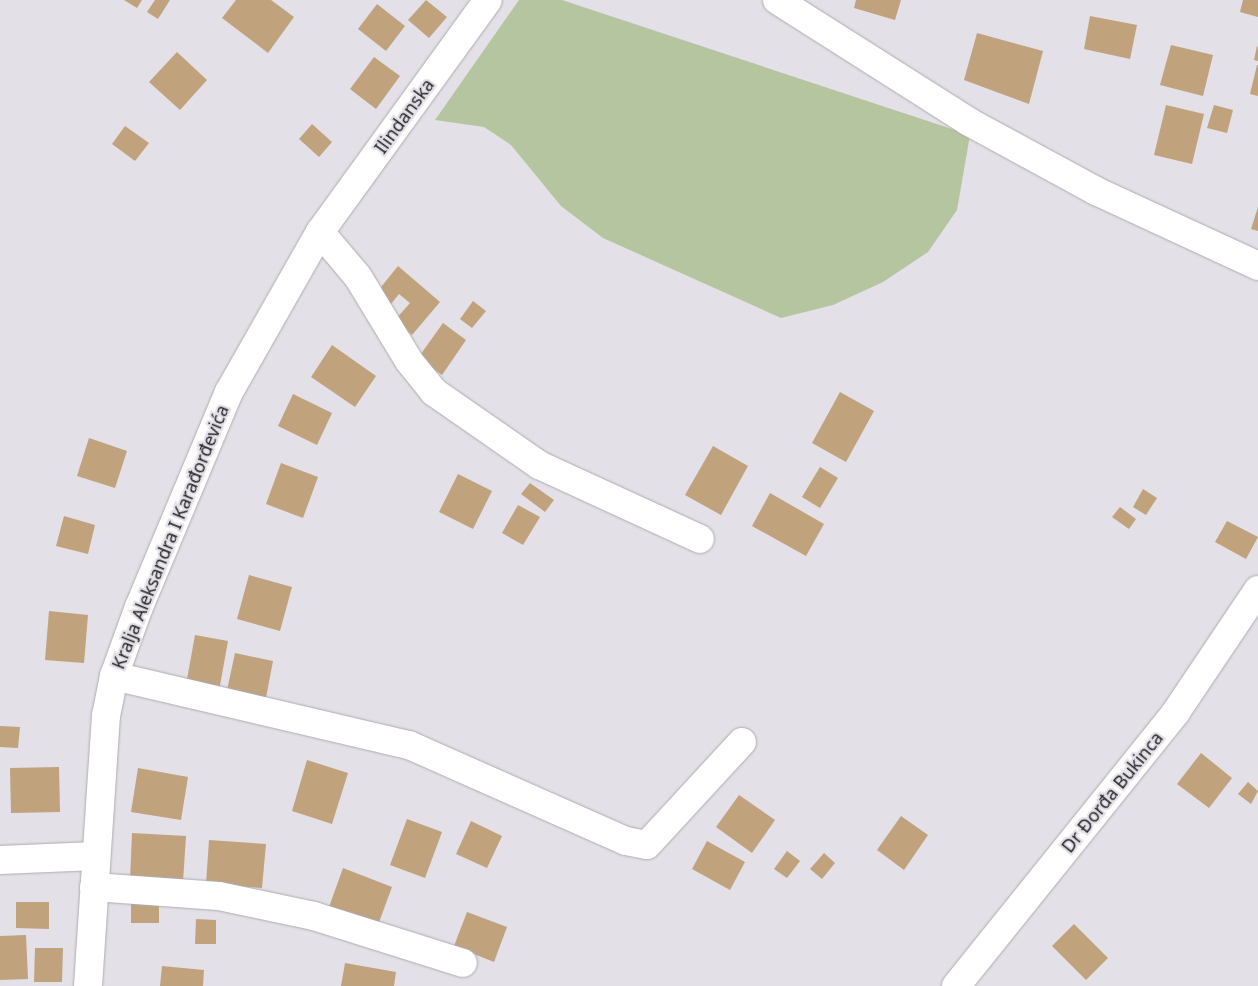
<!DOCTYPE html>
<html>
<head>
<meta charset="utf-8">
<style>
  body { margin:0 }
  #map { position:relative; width:1258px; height:986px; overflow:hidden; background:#e3e0e7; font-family:"Noto Sans",sans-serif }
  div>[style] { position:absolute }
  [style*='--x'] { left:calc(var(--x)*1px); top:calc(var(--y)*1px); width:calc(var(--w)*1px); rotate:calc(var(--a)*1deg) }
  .green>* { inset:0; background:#b5c59f }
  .building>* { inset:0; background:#c0a27d }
  .roads { filter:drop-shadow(0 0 1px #aeabb2) drop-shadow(0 0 1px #aeabb2) }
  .minor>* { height:28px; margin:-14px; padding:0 14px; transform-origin:14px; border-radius:14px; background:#fff }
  span { translate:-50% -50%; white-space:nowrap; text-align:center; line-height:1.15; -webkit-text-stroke:4.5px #e3e0e7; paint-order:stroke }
  .street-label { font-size:18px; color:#262528 }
</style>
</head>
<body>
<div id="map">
  <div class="green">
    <div style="clip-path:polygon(519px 0,562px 0,970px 135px,957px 210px,928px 252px,883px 282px,833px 305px,781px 318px,603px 238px,561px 206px,511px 145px,484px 127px,435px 120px)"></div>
  </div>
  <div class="building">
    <div style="clip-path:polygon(124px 0,142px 0,137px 8px)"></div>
    <div style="clip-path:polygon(155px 0,170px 0,158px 19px,147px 12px)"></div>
    <div style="clip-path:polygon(236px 0,271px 0,294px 17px,268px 53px,222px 18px)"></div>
    <div style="clip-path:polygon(426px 0,447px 17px,429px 38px,408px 20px)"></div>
    <div style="clip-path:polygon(856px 0,901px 0,895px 20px,854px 8px)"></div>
    <div style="clip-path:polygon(1243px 0,1258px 0,1258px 17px,1240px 12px)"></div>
    <div style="clip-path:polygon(377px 4px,405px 26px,386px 51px,358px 29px)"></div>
    <div style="clip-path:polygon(1090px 16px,1137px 25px,1130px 59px,1084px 49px)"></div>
    <div style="clip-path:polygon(977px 33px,1043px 51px,1029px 104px,964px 80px)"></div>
    <div style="clip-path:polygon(1171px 45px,1213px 55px,1203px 96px,1160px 85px)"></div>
    <div style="clip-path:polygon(1257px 46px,1258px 47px,1258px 61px,1254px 60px)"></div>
    <div style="clip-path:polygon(177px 52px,207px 80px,180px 110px,149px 82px)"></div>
    <div style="clip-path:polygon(374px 57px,400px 76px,376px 109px,350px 89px)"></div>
    <div style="clip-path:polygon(1257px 65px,1258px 65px,1258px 96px,1250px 94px)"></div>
    <div style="clip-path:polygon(1166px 105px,1204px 114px,1192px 164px,1154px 155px)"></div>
    <div style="clip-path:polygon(1214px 105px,1233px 110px,1227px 133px,1207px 128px)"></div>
    <div style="clip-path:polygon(312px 124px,332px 142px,319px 157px,299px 139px)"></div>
    <div style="clip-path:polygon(125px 126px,149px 143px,135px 161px,112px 144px)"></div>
    <div style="clip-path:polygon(1258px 207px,1258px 231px,1251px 229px)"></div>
    <div style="clip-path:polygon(398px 266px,440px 302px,412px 335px,395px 320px,410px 303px,399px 294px,391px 304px,377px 292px)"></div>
    <div style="clip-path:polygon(473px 301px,486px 311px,472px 328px,460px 319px)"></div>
    <div style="clip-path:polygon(443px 323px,466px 340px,442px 375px,418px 358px)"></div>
    <div style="clip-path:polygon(332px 345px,376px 376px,355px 407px,311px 377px)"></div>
    <div style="clip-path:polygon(840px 392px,874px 411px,846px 462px,812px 443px)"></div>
    <div style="clip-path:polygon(293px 394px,332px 413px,317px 445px,278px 426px)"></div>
    <div style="clip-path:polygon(89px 438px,127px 451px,115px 488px,77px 476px)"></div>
    <div style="clip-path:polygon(713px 446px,748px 466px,721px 515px,685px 495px)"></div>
    <div style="clip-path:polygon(281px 463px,318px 477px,303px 518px,266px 504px)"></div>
    <div style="clip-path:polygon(820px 467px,838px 478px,820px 508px,802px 497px)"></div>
    <div style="clip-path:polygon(458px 474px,492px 491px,473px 529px,439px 512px)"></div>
    <div style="clip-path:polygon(530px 483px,554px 500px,545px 512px,521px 494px)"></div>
    <div style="clip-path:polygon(1143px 489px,1157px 498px,1146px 515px,1133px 507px)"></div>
    <div style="clip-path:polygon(770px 493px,824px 524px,806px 556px,752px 526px)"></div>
    <div style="clip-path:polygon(518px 505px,540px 517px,523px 545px,502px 533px)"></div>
    <div style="clip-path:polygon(1120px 507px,1136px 519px,1129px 529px,1112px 517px)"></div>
    <div style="clip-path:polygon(64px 516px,95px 525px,88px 554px,56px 546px)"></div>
    <div style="clip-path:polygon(1227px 521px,1258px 537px,1246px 559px,1215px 542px)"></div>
    <div style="clip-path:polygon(249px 575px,292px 587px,280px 631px,237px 619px)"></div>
    <div style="clip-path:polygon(49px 611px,88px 615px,84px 663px,45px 660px)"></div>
    <div style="clip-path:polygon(195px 635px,228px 641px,219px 691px,186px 685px)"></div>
    <div style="clip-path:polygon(235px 653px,273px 661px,265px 703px,226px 695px)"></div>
    <div style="clip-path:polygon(0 726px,20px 727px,18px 748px,0 747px)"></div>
    <div style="clip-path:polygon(1201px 753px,1232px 778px,1209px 808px,1177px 784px)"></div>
    <div style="clip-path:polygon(307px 760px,348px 773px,332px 824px,292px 811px)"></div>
    <div style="clip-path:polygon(59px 767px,60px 812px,11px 813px,10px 768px)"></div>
    <div style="clip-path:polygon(138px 768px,188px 777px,181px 820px,131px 812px)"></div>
    <div style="clip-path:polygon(1248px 782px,1258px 791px,1251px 804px,1238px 794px)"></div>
    <div style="clip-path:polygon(739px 795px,775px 820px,752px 853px,716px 827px)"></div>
    <div style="clip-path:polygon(901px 816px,928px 835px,904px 870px,877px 850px)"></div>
    <div style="clip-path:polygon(407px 819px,442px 832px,425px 878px,390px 865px)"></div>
    <div style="clip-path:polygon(471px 821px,502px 836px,487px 868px,456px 854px)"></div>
    <div style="clip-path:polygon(132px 833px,186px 836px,183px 882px,130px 880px)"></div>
    <div style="clip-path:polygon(209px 840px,266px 844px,262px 888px,206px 884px)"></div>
    <div style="clip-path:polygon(707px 841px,745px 862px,730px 890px,692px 869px)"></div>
    <div style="clip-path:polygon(787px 851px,800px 861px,787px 878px,774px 869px)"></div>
    <div style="clip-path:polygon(824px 853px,835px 863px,822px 879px,810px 869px)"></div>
    <div style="clip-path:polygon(343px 868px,392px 887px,378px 925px,329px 907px)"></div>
    <div style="clip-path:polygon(131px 897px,159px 897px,159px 923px,131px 923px)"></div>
    <div style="clip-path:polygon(16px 902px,49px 902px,49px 929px,16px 928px)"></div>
    <div style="clip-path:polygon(467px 912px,507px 927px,494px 962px,454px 946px)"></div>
    <div style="clip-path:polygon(196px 919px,216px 920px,216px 944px,195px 944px)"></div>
    <div style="clip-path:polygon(1074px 924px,1108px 958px,1086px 980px,1052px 946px)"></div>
    <div style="clip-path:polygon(26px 935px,28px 979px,0 980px,0 936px)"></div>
    <div style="clip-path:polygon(35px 948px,63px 948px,62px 982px,34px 982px)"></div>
    <div style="clip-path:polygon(345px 963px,396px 972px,394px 986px,341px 986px)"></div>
    <div style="clip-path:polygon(162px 966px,204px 970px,203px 986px,160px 986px)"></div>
  </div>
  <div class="roads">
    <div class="minor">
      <div style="--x:777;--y:0;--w:227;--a:32.4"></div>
      <div style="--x:969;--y:122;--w:145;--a:28.5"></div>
      <div style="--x:1096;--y:191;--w:179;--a:24.8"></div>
      <div style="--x:320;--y:232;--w:59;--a:49.8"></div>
      <div style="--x:358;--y:277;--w:98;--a:58.7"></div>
      <div style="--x:409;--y:361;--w:40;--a:51"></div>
      <div style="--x:434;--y:392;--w:128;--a:34.8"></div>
      <div style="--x:539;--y:465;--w:177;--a:24.7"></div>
      <div style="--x:114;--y:676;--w:303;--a:13.2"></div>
      <div style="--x:409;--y:745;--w:237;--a:23.9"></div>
      <div style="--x:626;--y:841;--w:21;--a:11"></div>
      <div style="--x:647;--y:845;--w:140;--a:-47.3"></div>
      <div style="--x:0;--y:860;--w:96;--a:-2.4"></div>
      <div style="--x:94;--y:887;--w:125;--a:4.1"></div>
      <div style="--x:219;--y:896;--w:97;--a:11.9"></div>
      <div style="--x:314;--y:916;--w:156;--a:17.5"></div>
      <div style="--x:88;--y:986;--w:271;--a:-86.2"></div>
      <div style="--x:106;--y:716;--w:41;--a:-78.7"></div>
      <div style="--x:114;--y:676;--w:73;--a:-70.1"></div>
      <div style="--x:139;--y:607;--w:233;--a:-67.3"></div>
      <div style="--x:229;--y:392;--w:184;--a:-60.4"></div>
      <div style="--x:320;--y:232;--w:286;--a:-54.1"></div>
      <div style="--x:956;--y:986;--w:351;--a:-51.2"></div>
      <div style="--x:1176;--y:712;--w:147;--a:-56.1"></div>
    </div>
  </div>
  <div class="street-label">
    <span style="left:404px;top:116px;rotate:-54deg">Ilindanska</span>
    <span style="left:170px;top:537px;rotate:-68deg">Kralja Aleksandra I Karađorđevića</span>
    <span style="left:1112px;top:792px;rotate:-51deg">Dr Đorđa Bukinca</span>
  </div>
</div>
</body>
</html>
